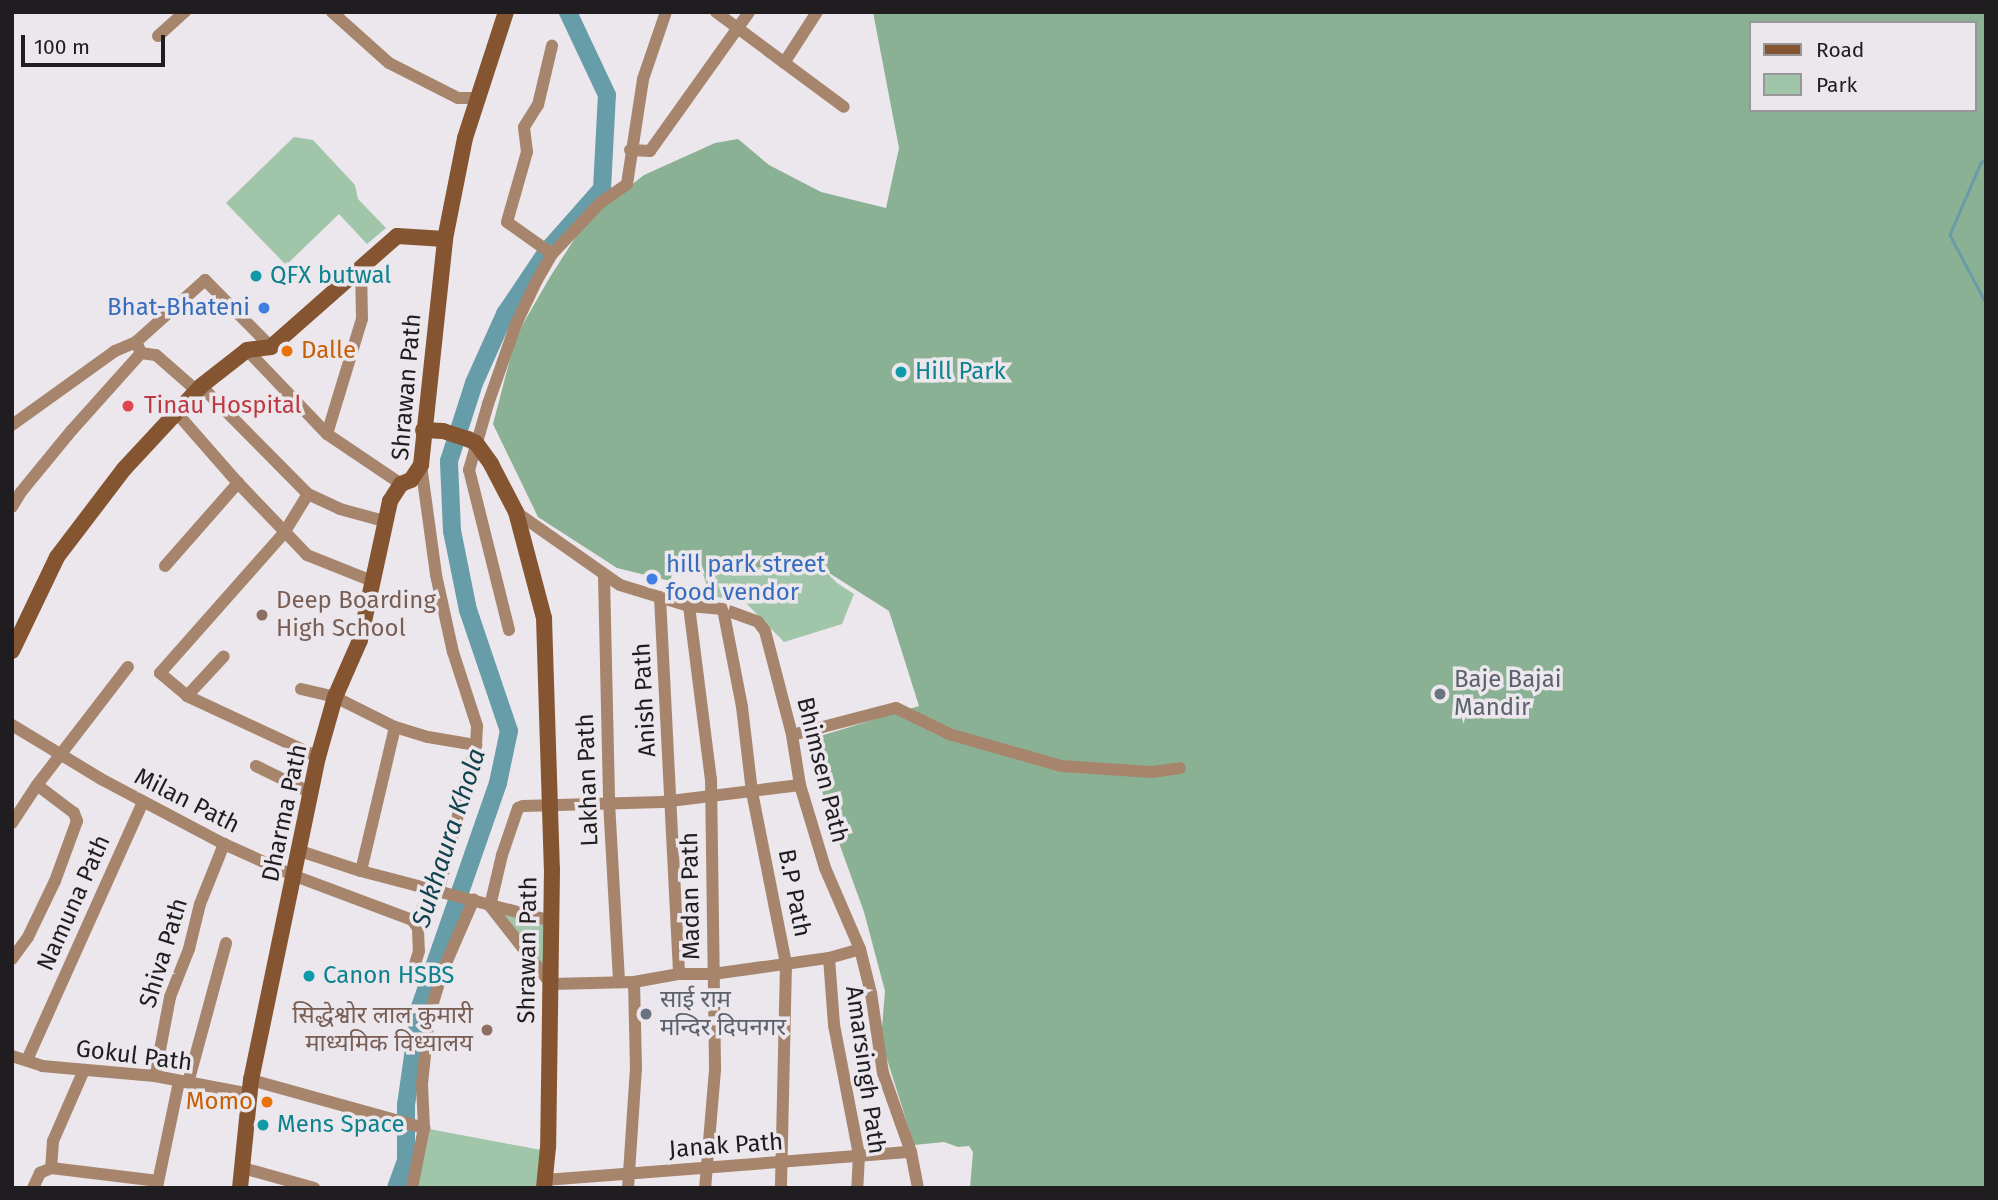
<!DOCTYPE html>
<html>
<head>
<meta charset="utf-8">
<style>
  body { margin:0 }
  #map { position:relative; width:1998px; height:1200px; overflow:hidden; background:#ebe7ec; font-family:"Fira Sans","Noto Sans Devanagari",sans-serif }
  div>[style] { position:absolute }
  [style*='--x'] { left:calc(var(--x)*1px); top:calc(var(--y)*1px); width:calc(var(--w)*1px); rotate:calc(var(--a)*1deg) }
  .green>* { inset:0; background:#a0c5a9 }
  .forest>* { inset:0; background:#8bb194 }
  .stream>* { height:2.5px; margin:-1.25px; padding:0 1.25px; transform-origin:1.25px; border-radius:1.25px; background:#679ca9 }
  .river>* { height:18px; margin:-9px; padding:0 9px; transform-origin:9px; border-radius:9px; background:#679ca9 }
  .street>* { height:12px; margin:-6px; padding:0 6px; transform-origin:6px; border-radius:6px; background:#a7856d }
  .secondary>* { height:16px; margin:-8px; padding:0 8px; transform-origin:8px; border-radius:8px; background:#855531 }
  .dots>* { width:19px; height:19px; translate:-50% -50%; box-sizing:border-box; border:4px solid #ebe7ec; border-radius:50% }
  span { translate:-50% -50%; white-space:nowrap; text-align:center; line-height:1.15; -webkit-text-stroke:7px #ebe7ec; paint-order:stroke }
  .culture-label { font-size:24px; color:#0d838f }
  .left { translate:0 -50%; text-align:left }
  .shop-label { font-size:24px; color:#366cbe }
  .right { translate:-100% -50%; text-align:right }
  .food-label { font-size:24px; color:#c56008 }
  .street-label { font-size:24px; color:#1f1d1f }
  .health-label { font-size:24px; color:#be3a42 }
  .education-label { font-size:24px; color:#785e54 }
  .worship-label { font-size:24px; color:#5b616d }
  .water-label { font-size:26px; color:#12424d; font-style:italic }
  .frame { position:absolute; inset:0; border:14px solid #1f1d1f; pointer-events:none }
  .legend { position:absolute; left:1749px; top:21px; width:228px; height:91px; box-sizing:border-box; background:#ebe7ec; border:2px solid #99969a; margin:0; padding:9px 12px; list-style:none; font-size:21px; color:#1f1d1f }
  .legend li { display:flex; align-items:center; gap:14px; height:35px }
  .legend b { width:35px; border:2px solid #99969a }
  .scale { position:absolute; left:21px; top:35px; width:144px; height:32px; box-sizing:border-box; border:4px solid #1f1d1f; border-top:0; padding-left:9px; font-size:21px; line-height:24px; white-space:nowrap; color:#1f1d1f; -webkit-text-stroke:5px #ebe7ec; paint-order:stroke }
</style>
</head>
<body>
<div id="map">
  <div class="green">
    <div style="clip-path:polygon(294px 137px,313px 140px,355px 185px,358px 199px,386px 228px,367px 244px,339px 214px,286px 265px,226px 203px)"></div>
    <div style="clip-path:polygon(804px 557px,816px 562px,837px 583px,854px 594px,842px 624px,784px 642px,744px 601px,710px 596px,703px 574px,744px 571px)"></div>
    <div style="clip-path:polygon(486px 905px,551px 921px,551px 984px)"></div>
    <div style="clip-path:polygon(424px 1128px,541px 1150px,537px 1188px,415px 1188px)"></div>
  </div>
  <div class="forest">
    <div style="clip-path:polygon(evenodd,873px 12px,1986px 12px,1986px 1188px,970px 1188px,973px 1152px,969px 1146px,958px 1147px,944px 1142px,914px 1145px,881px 1040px,885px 991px,864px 912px,830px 818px,807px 740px,919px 706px,889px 611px,804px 557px,744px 571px,703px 574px,694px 554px,680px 551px,670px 581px,617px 568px,538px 517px,493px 424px,516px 336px,550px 277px,586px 221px,644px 175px,715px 143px,738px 139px,769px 165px,821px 192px,886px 208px,899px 148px,873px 12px,1751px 23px,1975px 23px,1975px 110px,1751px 110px,1751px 23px)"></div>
  </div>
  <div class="stream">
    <div style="--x:1986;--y:160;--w:6;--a:149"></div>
    <div style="--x:1981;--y:163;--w:78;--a:113.3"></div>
    <div style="--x:1950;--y:235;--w:77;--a:62.1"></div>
  </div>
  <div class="river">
    <div style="--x:396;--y:1188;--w:30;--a:-70"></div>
    <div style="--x:406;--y:1160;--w:55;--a:-90"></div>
    <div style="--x:406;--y:1105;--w:99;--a:-81.9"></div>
    <div style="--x:420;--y:1007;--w:237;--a:-70.8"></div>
    <div style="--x:498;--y:783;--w:53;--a:-78.1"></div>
    <div style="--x:509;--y:731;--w:128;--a:-108.7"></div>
    <div style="--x:468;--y:610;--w:81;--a:-101.4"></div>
    <div style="--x:452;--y:531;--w:70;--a:-92.5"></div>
    <div style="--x:449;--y:461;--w:82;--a:-72.2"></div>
    <div style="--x:474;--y:383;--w:76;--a:-65.8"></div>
    <div style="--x:505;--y:314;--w:77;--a:-56.1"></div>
    <div style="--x:548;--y:250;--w:81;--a:-48.5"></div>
    <div style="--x:602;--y:189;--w:94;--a:-87"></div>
    <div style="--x:607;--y:95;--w:92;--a:-115.2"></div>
  </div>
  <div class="street">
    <div style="--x:332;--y:12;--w:76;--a:41.8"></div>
    <div style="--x:389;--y:63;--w:77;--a:26.9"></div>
    <div style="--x:458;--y:98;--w:20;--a:0"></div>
    <div style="--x:716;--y:12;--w:159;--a:36.6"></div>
    <div style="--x:158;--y:36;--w:36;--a:-42"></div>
    <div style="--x:784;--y:63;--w:61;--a:-57.1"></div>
    <div style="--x:630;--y:150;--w:20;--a:3"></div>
    <div style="--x:650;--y:151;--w:171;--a:-54.5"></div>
    <div style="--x:552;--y:254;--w:55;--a:-144.6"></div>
    <div style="--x:507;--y:222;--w:73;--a:-74.1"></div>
    <div style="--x:527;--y:152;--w:25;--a:-97"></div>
    <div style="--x:524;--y:127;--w:26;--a:-58"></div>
    <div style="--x:538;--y:105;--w:61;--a:-76.7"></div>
    <div style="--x:247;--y:350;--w:116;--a:46.4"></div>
    <div style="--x:327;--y:434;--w:89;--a:34"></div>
    <div style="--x:141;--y:353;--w:15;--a:8"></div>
    <div style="--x:156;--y:355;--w:55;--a:41.3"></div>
    <div style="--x:201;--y:386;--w:152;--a:45.3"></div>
    <div style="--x:308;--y:494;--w:35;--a:25"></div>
    <div style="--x:340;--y:509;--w:46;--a:15.3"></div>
    <div style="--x:175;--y:411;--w:96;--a:48.8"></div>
    <div style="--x:238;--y:483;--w:100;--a:46.2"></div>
    <div style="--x:307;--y:555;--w:70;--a:21.8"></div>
    <div style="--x:12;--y:425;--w:127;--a:-35.7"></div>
    <div style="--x:115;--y:351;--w:23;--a:-23"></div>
    <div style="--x:327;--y:434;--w:120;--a:-73.1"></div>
    <div style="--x:362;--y:319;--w:52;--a:-91.1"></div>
    <div style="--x:421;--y:465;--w:111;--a:82.2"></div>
    <div style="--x:436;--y:575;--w:79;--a:77.6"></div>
    <div style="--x:453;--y:652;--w:78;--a:72"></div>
    <div style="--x:477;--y:726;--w:19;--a:93"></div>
    <div style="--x:476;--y:745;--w:149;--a:104.4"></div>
    <div style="--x:308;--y:494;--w:46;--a:121.6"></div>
    <div style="--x:284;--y:533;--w:187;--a:131.5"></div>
    <div style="--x:160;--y:673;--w:35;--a:40"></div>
    <div style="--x:187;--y:696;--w:145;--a:25"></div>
    <div style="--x:12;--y:507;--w:17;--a:-59"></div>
    <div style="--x:21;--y:492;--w:80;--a:-50.6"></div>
    <div style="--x:72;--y:430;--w:103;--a:-48.1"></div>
    <div style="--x:141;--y:353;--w:12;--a:-114"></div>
    <div style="--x:136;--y:342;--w:93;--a:-41.9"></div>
    <div style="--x:205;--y:280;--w:94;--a:45.4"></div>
    <div style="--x:516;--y:512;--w:127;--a:35.1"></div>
    <div style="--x:620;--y:585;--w:72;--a:16.9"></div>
    <div style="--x:689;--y:606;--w:34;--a:5"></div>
    <div style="--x:723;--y:609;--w:37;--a:20"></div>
    <div style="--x:758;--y:622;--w:11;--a:52"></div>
    <div style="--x:765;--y:631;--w:107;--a:75.4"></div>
    <div style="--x:792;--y:735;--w:51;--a:80.9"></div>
    <div style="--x:800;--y:785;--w:87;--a:73.2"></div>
    <div style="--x:825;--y:868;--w:88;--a:66.6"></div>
    <div style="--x:860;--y:949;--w:45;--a:76"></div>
    <div style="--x:871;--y:993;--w:81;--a:81.5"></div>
    <div style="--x:883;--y:1073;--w:84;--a:70.5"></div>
    <div style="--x:911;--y:1152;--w:37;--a:79"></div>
    <div style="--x:165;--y:566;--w:111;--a:-48.7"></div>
    <div style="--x:604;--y:576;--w:226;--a:88.7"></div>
    <div style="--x:609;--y:802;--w:180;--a:86.8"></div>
    <div style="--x:660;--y:597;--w:377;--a:87.1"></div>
    <div style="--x:689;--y:606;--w:174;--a:82.8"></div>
    <div style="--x:711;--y:779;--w:291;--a:89.2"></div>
    <div style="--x:715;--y:1070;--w:118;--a:94.8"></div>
    <div style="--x:723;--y:609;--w:100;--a:79"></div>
    <div style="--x:742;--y:707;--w:86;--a:83.3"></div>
    <div style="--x:752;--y:792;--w:175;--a:78.8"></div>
    <div style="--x:786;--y:964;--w:224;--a:91.3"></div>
    <div style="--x:509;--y:630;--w:165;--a:-104"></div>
    <div style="--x:469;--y:470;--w:69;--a:-73.9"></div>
    <div style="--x:488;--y:404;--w:85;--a:-70.7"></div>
    <div style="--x:516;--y:324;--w:49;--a:-64.5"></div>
    <div style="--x:537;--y:280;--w:30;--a:-60"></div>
    <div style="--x:552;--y:254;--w:70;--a:-46.7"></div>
    <div style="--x:600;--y:203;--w:33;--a:-35"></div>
    <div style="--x:627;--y:184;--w:106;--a:-81.3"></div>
    <div style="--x:643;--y:79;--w:71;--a:-71.1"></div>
    <div style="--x:301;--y:689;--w:35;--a:13"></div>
    <div style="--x:335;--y:697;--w:67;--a:26.6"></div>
    <div style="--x:395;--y:727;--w:34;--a:17"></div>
    <div style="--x:428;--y:737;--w:49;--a:9.5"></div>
    <div style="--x:187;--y:696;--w:54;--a:-47.2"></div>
    <div style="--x:12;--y:725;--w:104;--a:31.2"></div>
    <div style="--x:101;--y:779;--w:139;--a:27.9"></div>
    <div style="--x:224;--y:844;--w:78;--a:24.3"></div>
    <div style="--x:295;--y:876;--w:125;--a:20.6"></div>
    <div style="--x:412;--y:920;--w:10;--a:53"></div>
    <div style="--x:418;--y:928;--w:23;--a:88"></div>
    <div style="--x:419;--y:951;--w:27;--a:107"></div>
    <div style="--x:792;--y:735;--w:107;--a:-14.6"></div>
    <div style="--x:896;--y:708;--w:59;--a:26.1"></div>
    <div style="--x:949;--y:734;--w:116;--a:15.9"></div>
    <div style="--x:1061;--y:766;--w:91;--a:3.8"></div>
    <div style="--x:1152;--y:772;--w:28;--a:-8"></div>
    <div style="--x:256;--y:766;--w:61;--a:26.1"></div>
    <div style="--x:800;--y:785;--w:139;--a:173"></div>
    <div style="--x:662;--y:802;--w:139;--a:178.4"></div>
    <div style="--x:523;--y:806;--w:5;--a:158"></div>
    <div style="--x:518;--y:808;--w:50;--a:108.8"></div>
    <div style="--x:502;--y:855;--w:52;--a:103.2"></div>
    <div style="--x:490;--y:906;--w:99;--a:52"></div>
    <div style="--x:551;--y:984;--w:83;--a:-1.4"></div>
    <div style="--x:634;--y:982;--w:46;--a:-10.1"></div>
    <div style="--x:679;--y:974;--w:34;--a:0"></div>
    <div style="--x:713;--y:974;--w:117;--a:-7.9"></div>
    <div style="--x:829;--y:958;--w:32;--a:-16"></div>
    <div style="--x:12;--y:823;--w:45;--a:-56.7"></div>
    <div style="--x:37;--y:785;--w:149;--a:-52.4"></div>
    <div style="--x:300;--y:851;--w:64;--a:18.2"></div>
    <div style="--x:361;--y:871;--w:196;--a:14.7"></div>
    <div style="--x:361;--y:871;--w:148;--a:-76.7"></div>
    <div style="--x:416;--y:924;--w:39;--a:-67"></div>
    <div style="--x:829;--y:958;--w:67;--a:85.7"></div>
    <div style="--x:834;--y:1025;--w:132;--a:79.1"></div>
    <div style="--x:859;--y:1155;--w:33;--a:93"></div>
    <div style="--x:12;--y:959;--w:27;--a:-54"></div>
    <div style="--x:28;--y:937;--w:62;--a:-64.3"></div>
    <div style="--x:55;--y:881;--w:64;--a:-69.9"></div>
    <div style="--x:77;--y:821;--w:9;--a:-111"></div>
    <div style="--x:74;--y:813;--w:46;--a:-142.9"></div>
    <div style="--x:12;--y:1056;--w:32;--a:18"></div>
    <div style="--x:42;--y:1066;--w:113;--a:5.1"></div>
    <div style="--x:155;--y:1076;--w:98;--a:10.6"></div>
    <div style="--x:27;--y:1060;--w:283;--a:-65.8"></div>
    <div style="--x:84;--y:1070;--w:77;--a:113.6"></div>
    <div style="--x:53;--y:1141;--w:27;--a:94"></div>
    <div style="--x:51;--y:1168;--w:108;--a:6.9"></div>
    <div style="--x:155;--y:1076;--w:80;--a:-79.2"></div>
    <div style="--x:170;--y:997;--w:52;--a:-68.4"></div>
    <div style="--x:189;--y:949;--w:46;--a:-76.3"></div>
    <div style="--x:200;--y:904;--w:65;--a:-68.2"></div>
    <div style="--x:251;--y:1080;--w:180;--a:15.5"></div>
    <div style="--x:188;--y:1083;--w:145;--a:-74.8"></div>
    <div style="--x:243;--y:1168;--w:74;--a:15.7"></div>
    <div style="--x:545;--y:1180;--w:367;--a:-4.4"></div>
    <div style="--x:157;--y:1187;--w:107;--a:-78.2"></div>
    <div style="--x:33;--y:1188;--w:17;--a:-65"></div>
    <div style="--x:40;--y:1173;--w:12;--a:-24"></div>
    <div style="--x:412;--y:1188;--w:61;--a:-78.7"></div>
    <div style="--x:424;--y:1128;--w:44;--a:-92.6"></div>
    <div style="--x:422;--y:1084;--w:68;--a:-84.1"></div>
    <div style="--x:429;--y:1016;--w:48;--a:-73.1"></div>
    <div style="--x:443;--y:970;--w:77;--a:-66.4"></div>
    <div style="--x:628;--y:1188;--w:119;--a:-86.2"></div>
    <div style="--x:636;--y:1069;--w:87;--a:-91.3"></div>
  </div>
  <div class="secondary">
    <div style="--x:423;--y:430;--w:20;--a:3"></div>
    <div style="--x:443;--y:431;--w:26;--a:18"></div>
    <div style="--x:468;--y:439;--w:9;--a:27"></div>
    <div style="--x:476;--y:443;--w:26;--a:54"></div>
    <div style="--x:491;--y:464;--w:54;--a:62.5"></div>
    <div style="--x:516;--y:512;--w:110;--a:75.2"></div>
    <div style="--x:544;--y:618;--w:251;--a:88.2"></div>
    <div style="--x:552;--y:869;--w:278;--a:90.8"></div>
    <div style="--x:548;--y:1147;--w:41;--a:95.6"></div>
    <div style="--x:12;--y:651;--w:104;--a:-64.4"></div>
    <div style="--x:57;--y:557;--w:111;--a:-52.7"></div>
    <div style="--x:124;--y:469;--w:113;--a:-47.1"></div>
    <div style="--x:201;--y:386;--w:58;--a:-38"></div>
    <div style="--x:247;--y:350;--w:24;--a:-7"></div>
    <div style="--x:271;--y:347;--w:168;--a:-41.4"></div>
    <div style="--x:397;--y:236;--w:48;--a:3.6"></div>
    <div style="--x:240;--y:1188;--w:109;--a:-84.2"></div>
    <div style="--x:251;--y:1080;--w:330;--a:-78.3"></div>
    <div style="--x:318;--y:757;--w:62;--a:-74.2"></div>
    <div style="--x:335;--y:697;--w:62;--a:-66.3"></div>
    <div style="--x:360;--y:640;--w:142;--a:-77.8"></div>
    <div style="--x:390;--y:501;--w:20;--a:-57"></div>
    <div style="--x:401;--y:484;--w:11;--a:-22"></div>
    <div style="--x:411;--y:480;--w:18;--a:-56"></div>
    <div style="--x:421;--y:465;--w:227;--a:-83.9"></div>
    <div style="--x:445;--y:239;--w:103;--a:-78.8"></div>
    <div style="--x:465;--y:138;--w:133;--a:-72"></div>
  </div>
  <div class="dots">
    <div style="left:256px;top:276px;background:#0f9aa8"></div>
    <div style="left:264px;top:308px;background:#3f7fe0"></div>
    <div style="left:287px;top:351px;background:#e8710a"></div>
    <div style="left:901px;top:372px;background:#0f9aa8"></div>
    <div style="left:128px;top:406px;background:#e0444e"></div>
    <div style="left:652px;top:579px;background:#3f7fe0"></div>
    <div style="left:262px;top:615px;background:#8d6e63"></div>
    <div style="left:1440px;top:694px;background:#6b7280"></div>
    <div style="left:309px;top:976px;background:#0f9aa8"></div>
    <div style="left:646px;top:1014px;background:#6b7280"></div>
    <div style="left:487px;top:1030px;background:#8d6e63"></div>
    <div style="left:267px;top:1102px;background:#e8710a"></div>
    <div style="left:263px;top:1125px;background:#0f9aa8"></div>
  </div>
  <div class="culture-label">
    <span class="left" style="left:270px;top:276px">QFX butwal</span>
    <span class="left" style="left:915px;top:372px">Hill Park</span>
    <span class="left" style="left:323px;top:976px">Canon HSBS</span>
    <span class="left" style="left:277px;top:1125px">Mens Space</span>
  </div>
  <div class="shop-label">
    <span class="right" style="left:250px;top:308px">Bhat-Bhateni</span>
    <span class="left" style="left:666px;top:579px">hill park street<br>food vendor</span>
  </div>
  <div class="food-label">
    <span class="left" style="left:301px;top:351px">Dalle</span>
    <span class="right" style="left:253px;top:1102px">Momo</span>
  </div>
  <div class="street-label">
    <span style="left:407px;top:387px;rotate:-85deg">Shrawan Path</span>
    <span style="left:645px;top:700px;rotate:-93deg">Anish Path</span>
    <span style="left:822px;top:770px;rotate:76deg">Bhimsen Path</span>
    <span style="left:588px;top:780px;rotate:-92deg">Lakhan Path</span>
    <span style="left:187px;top:801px;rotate:27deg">Milan Path</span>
    <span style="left:285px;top:813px;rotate:-78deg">Dharma Path</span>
    <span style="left:794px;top:893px;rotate:79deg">B.P Path</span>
    <span style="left:691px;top:896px;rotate:-91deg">Madan Path</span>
    <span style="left:74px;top:903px;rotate:-66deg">Namuna Path</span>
    <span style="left:528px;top:950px;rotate:-89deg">Shrawan Path</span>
    <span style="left:164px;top:953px;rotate:-73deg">Shiva Path</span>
    <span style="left:134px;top:1056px;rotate:7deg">Gokul Path</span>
    <span style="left:865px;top:1070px;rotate:82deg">Amarsingh Path</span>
    <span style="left:726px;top:1146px;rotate:-4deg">Janak Path</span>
  </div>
  <div class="health-label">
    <span class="left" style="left:144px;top:406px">Tinau Hospital</span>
  </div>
  <div class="education-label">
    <span class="left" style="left:276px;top:615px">Deep Boarding<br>High School</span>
    <span class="right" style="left:473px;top:1030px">सिद्धेश्वोर लाल कुमारी<br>माध्यमिक विध्यालय</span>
  </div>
  <div class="worship-label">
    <span class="left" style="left:1454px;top:694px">Baje Bajai<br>Mandir</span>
    <span class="left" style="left:660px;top:1014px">साई राम<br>मन्दिर दिपनगर</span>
  </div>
  <div class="water-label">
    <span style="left:449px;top:838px;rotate:-72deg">Sukhaura Khola</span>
  </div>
  <div class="frame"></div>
  <ul class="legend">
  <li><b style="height:9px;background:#855531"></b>Road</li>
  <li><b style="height:19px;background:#a0c5a9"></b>Park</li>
  </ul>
  <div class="scale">100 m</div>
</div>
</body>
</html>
